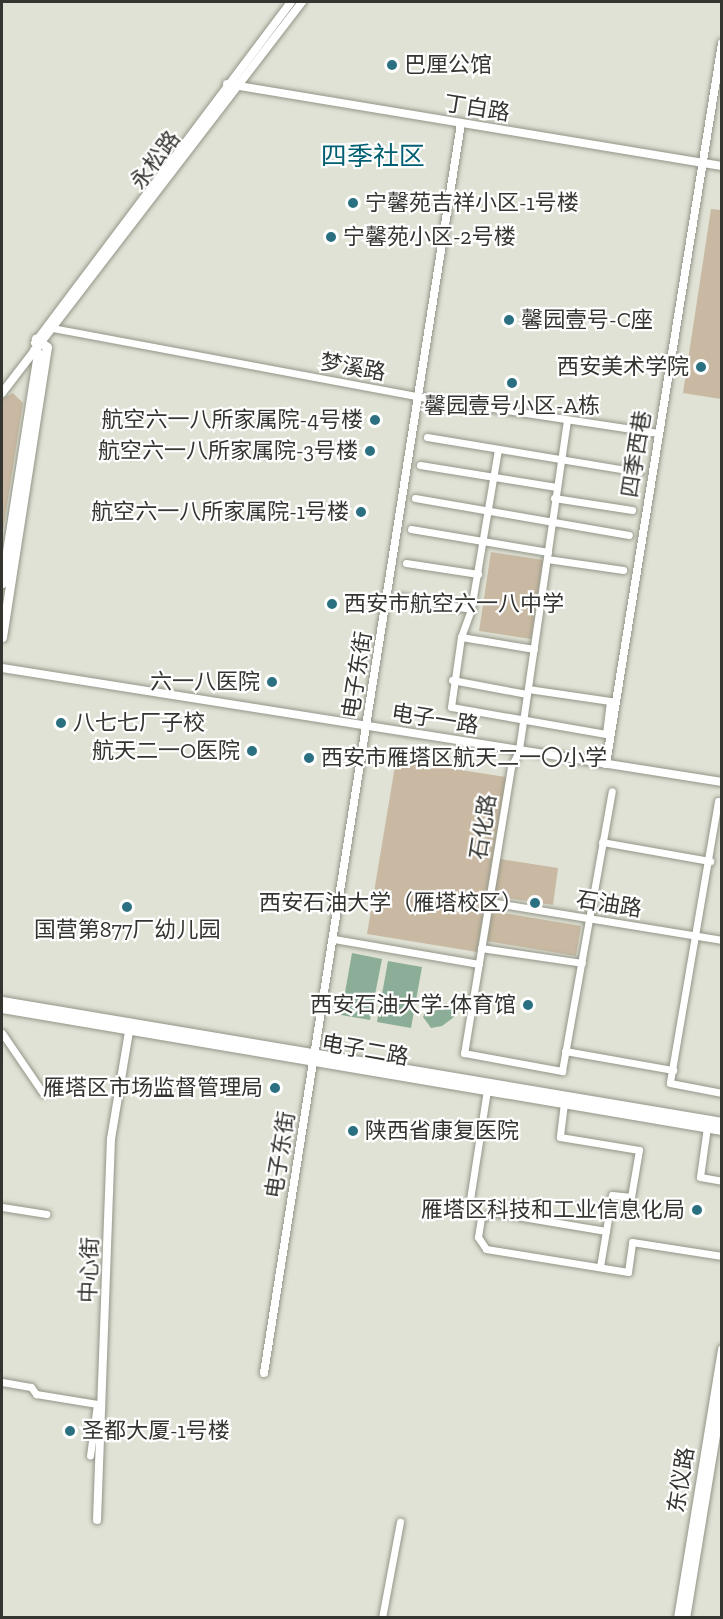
<!DOCTYPE html>
<html>
<head>
<meta charset="utf-8">
<style>
  body { margin:0 }
  #map { position:relative; width:723px; height:1619px; overflow:hidden; background:#dfe2d4; font-family:"Zilla Slab","Noto Sans SC",serif }
  div>[style] { position:absolute }
  [style*='--x'] { left:calc(var(--x)*1px); top:calc(var(--y)*1px); width:calc(var(--w)*1px); rotate:calc(var(--a)*1deg) }
  .green>* { inset:0; background:#c9b9a2 }
  .water>* { inset:0; background:#8cae98 }
  .roads { filter:drop-shadow(0 0 2px #929588) drop-shadow(0 0 2px #929588) }
  .minor>* { height:7px; margin:-3.5px; padding:0 3.5px; transform-origin:3.5px; border-radius:3.5px; background:#fff }
  .tertiary>* { height:8px; margin:-4px; padding:0 4px; transform-origin:4px; border-radius:4px; background:#fff }
  .secondary>* { height:9px; margin:-4.5px; padding:0 4.5px; transform-origin:4.5px; border-radius:4.5px; background:#fff }
  .dots>* { width:16px; height:16px; translate:-50% -50%; box-sizing:border-box; border:3px solid #fff; border-radius:50% }
  span { translate:-50% -50%; white-space:nowrap; text-align:center; line-height:1.15; -webkit-text-stroke:4.5px #fff; paint-order:stroke }
  .poi-label { font-size:22px; color:#343530 }
  .left { translate:0 -50%; text-align:left }
  .right { translate:-100% -50%; text-align:right }
  .street-label { font-size:22px; color:#343530 }
  .quarter-label { font-size:26px; color:#005f71 }
  .frame { position:absolute; inset:0; border:3px solid #343530; pointer-events:none }
</style>
</head>
<body>
<div id="map">
  <div class="green">
    <div style="clip-path:polygon(711px 209px,721px 210px,721px 399px,683px 393px)"></div>
    <div style="clip-path:polygon(13px 393px,23px 403px,2px 537px,2px 399px)"></div>
    <div style="clip-path:polygon(491px 552px,543px 560px,531px 639px,479px 631px)"></div>
    <div style="clip-path:polygon(396px 760px,506px 777px,477px 952px,367px 934px)"></div>
    <div style="clip-path:polygon(500px 859px,558px 868px,553px 905px,494px 896px)"></div>
    <div style="clip-path:polygon(492px 911px,581px 926px,576px 956px,487px 941px)"></div>
  </div>
  <div class="water">
    <div style="clip-path:polygon(352px 953px,382px 959px,370px 1020px,341px 1015px)"></div>
    <div style="clip-path:polygon(388px 961px,422px 967px,411px 1028px,377px 1022px)"></div>
    <div style="clip-path:polygon(445px 1003px,454px 1007px,454px 1017px,442px 1026px,431px 1028px,423px 1017px,425px 1012px,438px 1010px)"></div>
  </div>
  <div class="roads">
    <div class="minor">
      <div style="--x:47;--y:327;--w:380;--a:10.6"></div>
      <div style="--x:420;--y:397;--w:241;--a:8.6"></div>
      <div style="--x:567;--y:420;--w:334;--a:98.3"></div>
      <div style="--x:519;--y:751;--w:18;--a:117"></div>
      <div style="--x:511;--y:767;--w:290;--a:99.3"></div>
      <div style="--x:464;--y:1053;--w:100;--a:10.4"></div>
      <div style="--x:562;--y:1071;--w:284;--a:-79.9"></div>
      <div style="--x:427;--y:437;--w:215;--a:9.4"></div>
      <div style="--x:420;--y:465;--w:138;--a:9.2"></div>
      <div style="--x:415;--y:498;--w:217;--a:9.8"></div>
      <div style="--x:554;--y:498;--w:79;--a:8.7"></div>
      <div style="--x:411;--y:529;--w:139;--a:9.5"></div>
      <div style="--x:547;--y:559;--w:77;--a:8.2"></div>
      <div style="--x:406;--y:563;--w:73;--a:8.7"></div>
      <div style="--x:400;--y:597;--w:72;--a:9.6"></div>
      <div style="--x:461;--y:637;--w:30;--a:-70"></div>
      <div style="--x:471;--y:609;--w:162;--a:-80.4"></div>
      <div style="--x:452;--y:680;--w:76;--a:10.6"></div>
      <div style="--x:528;--y:689;--w:83;--a:8.3"></div>
      <div style="--x:610;--y:701;--w:33;--a:97"></div>
      <div style="--x:606;--y:734;--w:157;--a:-170.1"></div>
      <div style="--x:451;--y:707;--w:71;--a:-81.9"></div>
      <div style="--x:461;--y:637;--w:74;--a:9.3"></div>
      <div style="--x:718;--y:801;--w:286;--a:99.7"></div>
      <div style="--x:670;--y:1083;--w:53;--a:10.9"></div>
      <div style="--x:602;--y:842;--w:110;--a:10"></div>
      <div style="--x:490;--y:902;--w:235;--a:9.3"></div>
      <div style="--x:334;--y:939;--w:147;--a:9.8"></div>
      <div style="--x:481;--y:948;--w:102;--a:8.4"></div>
      <div style="--x:2;--y:1033;--w:73;--a:55.7"></div>
      <div style="--x:565;--y:1051;--w:110;--a:10"></div>
      <div style="--x:564;--y:1103;--w:34;--a:97"></div>
      <div style="--x:560;--y:1137;--w:80;--a:9.3"></div>
      <div style="--x:639;--y:1150;--w:48;--a:99.7"></div>
      <div style="--x:631;--y:1197;--w:19;--a:-174"></div>
      <div style="--x:612;--y:1195;--w:73;--a:99.5"></div>
      <div style="--x:707;--y:1127;--w:50;--a:98"></div>
      <div style="--x:700;--y:1177;--w:22;--a:10"></div>
      <div style="--x:469;--y:1206;--w:117;--a:-81.2"></div>
      <div style="--x:2;--y:1207;--w:45;--a:9"></div>
      <div style="--x:606;--y:1231;--w:115;--a:-170.5"></div>
      <div style="--x:493;--y:1212;--w:13;--a:153"></div>
      <div style="--x:481;--y:1218;--w:19;--a:99"></div>
      <div style="--x:478;--y:1237;--w:14;--a:56"></div>
      <div style="--x:486;--y:1249;--w:144;--a:9.2"></div>
      <div style="--x:628;--y:1272;--w:30;--a:-82"></div>
      <div style="--x:632;--y:1242;--w:91;--a:8.8"></div>
      <div style="--x:2;--y:1382;--w:29;--a:10"></div>
      <div style="--x:31;--y:1387;--w:9;--a:54"></div>
      <div style="--x:36;--y:1394;--w:62;--a:9.3"></div>
      <div style="--x:97;--y:1404;--w:52;--a:97.7"></div>
      <div style="--x:382;--y:1618;--w:98;--a:-79.4"></div>
    </div>
    <div class="tertiary">
      <div style="--x:227;--y:84;--w:502;--a:9.41"></div>
      <div style="--x:35;--y:343;--w:426;--a:-53.1"></div>
      <div style="--x:2;--y:393;--w:493;--a:-52.5"></div>
      <div style="--x:2;--y:668;--w:729;--a:9"></div>
      <div style="--x:606;--y:764;--w:730;--a:-80.86"></div>
      <div style="--x:264;--y:1373;--w:1264;--a:-81.04"></div>
      <div style="--x:97;--y:1520;--w:381;--a:-87.9"></div>
      <div style="--x:111;--y:1139;--w:115;--a:-80.5"></div>
    </div>
    <div class="secondary">
      <div style="--x:2;--y:583;--w:233;--a:-81.1"></div>
      <div style="--x:38;--y:353;--w:5;--a:-143"></div>
      <div style="--x:2;--y:637;--w:293;--a:-81.2"></div>
      <div style="--x:47;--y:347;--w:14;--a:-144"></div>
      <div style="--x:2;--y:1001;--w:730;--a:9.54"></div>
      <div style="--x:2;--y:1008;--w:730;--a:9.62"></div>
      <div style="--x:678;--y:1618;--w:273;--a:-80.7"></div>
      <div style="--x:685;--y:1618;--w:230;--a:-80.7"></div>
    </div>
  </div>
  <div class="dots">
    <div style="left:392px;top:65px;background:#2b7080"></div>
    <div style="left:353px;top:203px;background:#2b7080"></div>
    <div style="left:331px;top:237px;background:#2b7080"></div>
    <div style="left:509px;top:320px;background:#2b7080"></div>
    <div style="left:701px;top:367px;background:#2b7080"></div>
    <div style="left:512px;top:383px;background:#2b7080"></div>
    <div style="left:375px;top:420px;background:#2b7080"></div>
    <div style="left:370px;top:451px;background:#2b7080"></div>
    <div style="left:361px;top:512px;background:#2b7080"></div>
    <div style="left:332px;top:604px;background:#2b7080"></div>
    <div style="left:272px;top:682px;background:#2b7080"></div>
    <div style="left:61px;top:723px;background:#2b7080"></div>
    <div style="left:252px;top:751px;background:#2b7080"></div>
    <div style="left:309px;top:758px;background:#2b7080"></div>
    <div style="left:535px;top:903px;background:#2b7080"></div>
    <div style="left:127px;top:907px;background:#2b7080"></div>
    <div style="left:528px;top:1005px;background:#2b7080"></div>
    <div style="left:275px;top:1088px;background:#2b7080"></div>
    <div style="left:353px;top:1131px;background:#2b7080"></div>
    <div style="left:697px;top:1210px;background:#2b7080"></div>
    <div style="left:70px;top:1431px;background:#2b7080"></div>
  </div>
  <div class="poi-label">
    <span class="left" style="left:404px;top:65px">巴厘公馆</span>
    <span class="left" style="left:365px;top:203px">宁馨苑吉祥小区-1号楼</span>
    <span class="left" style="left:343px;top:237px">宁馨苑小区-2号楼</span>
    <span class="left" style="left:521px;top:320px">馨园壹号-C座</span>
    <span class="right" style="left:689px;top:367px">西安美术学院</span>
    <span style="left:512px;top:406px">馨园壹号小区-A栋</span>
    <span class="right" style="left:363px;top:420px">航空六一八所家属院-4号楼</span>
    <span class="right" style="left:358px;top:451px">航空六一八所家属院-3号楼</span>
    <span class="right" style="left:349px;top:512px">航空六一八所家属院-1号楼</span>
    <span class="left" style="left:344px;top:604px">西安市航空六一八中学</span>
    <span class="right" style="left:260px;top:682px">六一八医院</span>
    <span class="left" style="left:73px;top:723px">八七七厂子校</span>
    <span class="right" style="left:240px;top:751px">航天二一O医院</span>
    <span class="left" style="left:321px;top:758px">西安市雁塔区航天二一〇小学</span>
    <span class="right" style="left:523px;top:903px">西安石油大学（雁塔校区）</span>
    <span style="left:127px;top:930px">国营第877厂幼儿园</span>
    <span class="right" style="left:516px;top:1005px">西安石油大学-体育馆</span>
    <span class="right" style="left:263px;top:1088px">雁塔区市场监督管理局</span>
    <span class="left" style="left:365px;top:1131px">陕西省康复医院</span>
    <span class="right" style="left:685px;top:1210px">雁塔区科技和工业信息化局</span>
    <span class="left" style="left:82px;top:1431px">圣都大厦-1号楼</span>
  </div>
  <div class="street-label">
    <span style="left:477px;top:108px;rotate:9deg">丁白路</span>
    <span style="left:155px;top:160px;rotate:-53deg">永松路</span>
    <span style="left:353px;top:367px;rotate:10deg">梦溪路</span>
    <span style="left:636px;top:454px;rotate:-81deg">四季西巷</span>
    <span style="left:357px;top:675px;rotate:-81deg">电子东街</span>
    <span style="left:435px;top:719px;rotate:9deg">电子一路</span>
    <span style="left:483px;top:827px;rotate:-81deg">石化路</span>
    <span style="left:609px;top:904px;rotate:9deg">石油路</span>
    <span style="left:365px;top:1050px;rotate:10deg">电子二路</span>
    <span style="left:280px;top:1155px;rotate:-81deg">电子东街</span>
    <span style="left:89px;top:1270px;rotate:-88deg">中心街</span>
    <span style="left:681px;top:1480px;rotate:-81deg">东仪路</span>
  </div>
  <div class="quarter-label">
    <span style="left:373px;top:157px">四季社区</span>
  </div>
  <div class="frame"></div>
</div>
</body>
</html>
